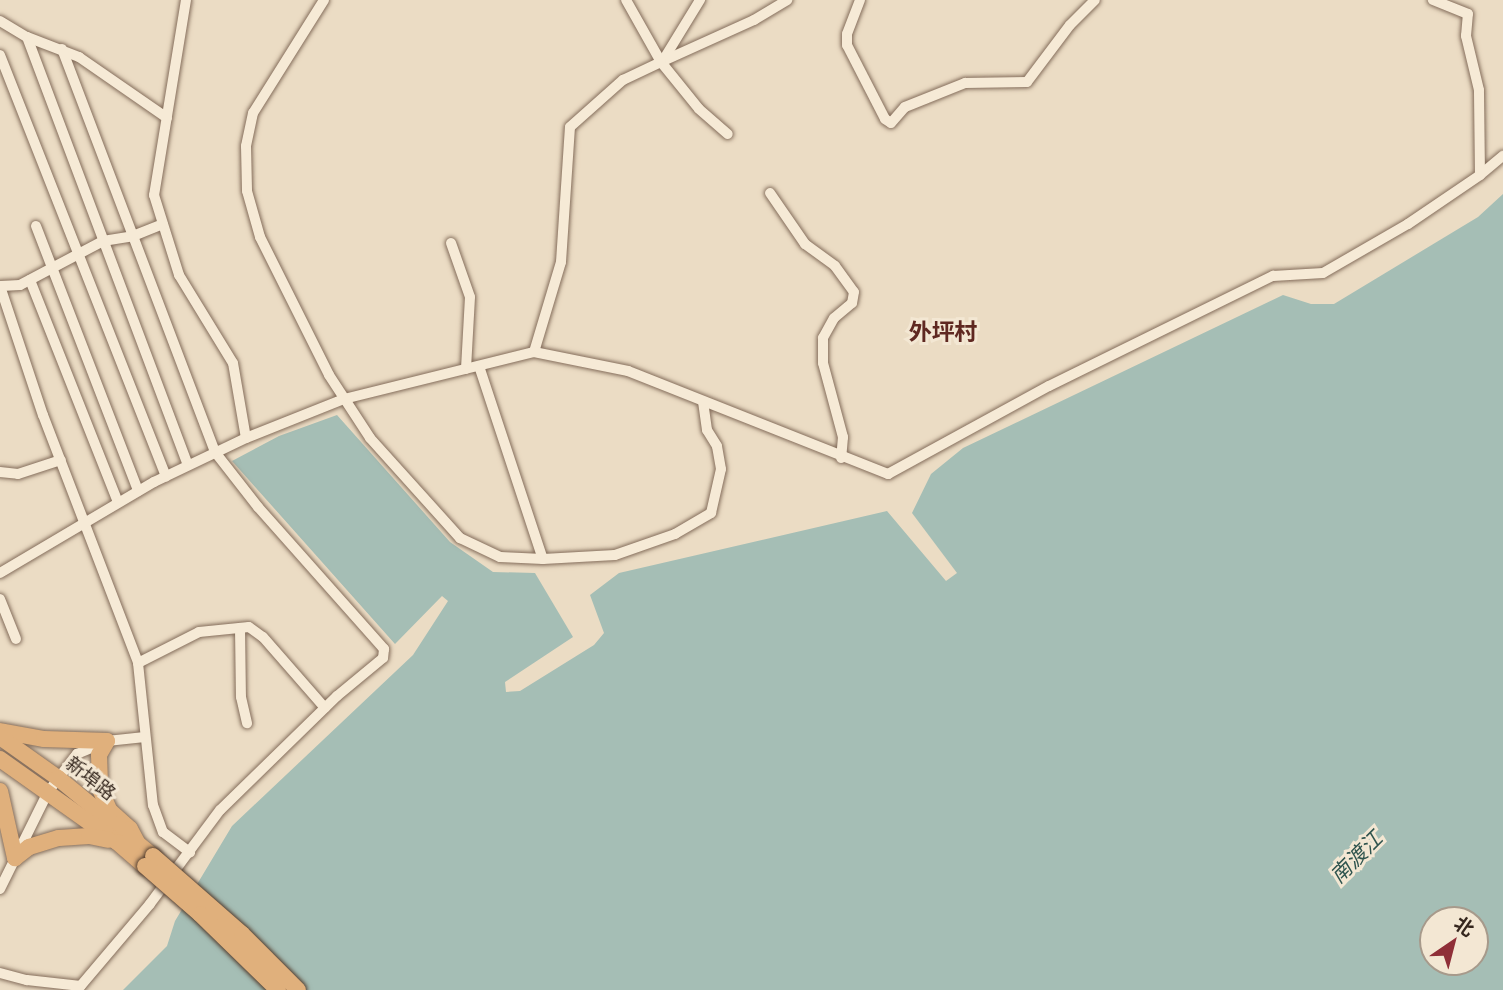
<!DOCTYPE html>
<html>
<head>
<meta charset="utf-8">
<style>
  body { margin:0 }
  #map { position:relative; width:1503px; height:990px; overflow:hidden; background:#ebdcc4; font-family:"Playfair Display","Noto Sans SC",serif }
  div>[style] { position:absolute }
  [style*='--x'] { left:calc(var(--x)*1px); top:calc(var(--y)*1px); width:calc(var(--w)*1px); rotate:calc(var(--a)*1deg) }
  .water>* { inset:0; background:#a5beb5 }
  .roads { filter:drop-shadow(0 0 2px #846d5b) drop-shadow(0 0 2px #846d5b) }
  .minor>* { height:10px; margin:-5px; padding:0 5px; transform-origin:5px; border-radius:5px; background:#f6ead6 }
  .trunk>* { height:16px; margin:-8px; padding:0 8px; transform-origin:8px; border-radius:8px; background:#e0b07c }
  .bridges { filter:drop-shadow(0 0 2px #523d2f) drop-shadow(0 0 2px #523d2f) }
  .trunk-bridge>* { height:16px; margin:-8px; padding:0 8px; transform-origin:8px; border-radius:8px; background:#e0b07c }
  span { translate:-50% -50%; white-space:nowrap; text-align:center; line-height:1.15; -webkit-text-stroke:6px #f3e7d3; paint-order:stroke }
  .street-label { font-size:19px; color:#35271e }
  .water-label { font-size:21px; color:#2f544e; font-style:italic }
  .quarter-label { font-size:23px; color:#5f2821; font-weight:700 }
  .north { position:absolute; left:1419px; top:906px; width:70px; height:70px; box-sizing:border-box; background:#f3e7d3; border:2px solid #a79a8b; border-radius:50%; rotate:35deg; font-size:19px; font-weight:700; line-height:28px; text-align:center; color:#35271e }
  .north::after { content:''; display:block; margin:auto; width:24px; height:32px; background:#8f2f38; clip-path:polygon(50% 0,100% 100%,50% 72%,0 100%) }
</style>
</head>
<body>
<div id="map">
  <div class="water">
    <div style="clip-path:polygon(evenodd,1503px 194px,1503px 990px,123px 990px,167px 946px,175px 921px,232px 826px,413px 655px,448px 601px,442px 596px,395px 644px,232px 461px,279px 436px,337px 415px,450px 542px,493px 572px,535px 573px,573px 637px,505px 682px,506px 692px,520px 691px,594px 645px,604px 633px,590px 595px,619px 573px,887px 511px,946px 581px,957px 573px,912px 513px,931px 474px,963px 448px,1283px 295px,1311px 304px,1334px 304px,1478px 217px,1503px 194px,1433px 920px,1475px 920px,1475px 962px,1433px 962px,1433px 920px)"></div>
  </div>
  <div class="roads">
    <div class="minor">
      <div style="--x:186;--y:0;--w:198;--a:99.3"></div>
      <div style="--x:154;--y:195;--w:84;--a:72.6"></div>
      <div style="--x:179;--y:275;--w:103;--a:58.5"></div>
      <div style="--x:233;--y:363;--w:76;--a:80.2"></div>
      <div style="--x:324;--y:0;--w:133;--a:122.1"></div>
      <div style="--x:253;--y:113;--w:34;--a:102"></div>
      <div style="--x:246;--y:146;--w:45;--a:88.7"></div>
      <div style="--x:247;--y:191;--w:48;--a:74.2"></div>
      <div style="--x:260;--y:237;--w:154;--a:63.4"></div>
      <div style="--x:329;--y:375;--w:75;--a:56.9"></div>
      <div style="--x:370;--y:438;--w:135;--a:48"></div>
      <div style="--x:460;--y:538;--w:44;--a:25.4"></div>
      <div style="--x:500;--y:557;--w:43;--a:2.7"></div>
      <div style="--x:543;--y:559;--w:72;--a:-3.2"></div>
      <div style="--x:615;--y:555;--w:64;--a:-19.3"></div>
      <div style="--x:675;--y:534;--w:42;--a:-30.3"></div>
      <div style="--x:711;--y:513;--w:45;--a:-77.2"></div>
      <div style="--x:721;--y:469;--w:23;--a:-100"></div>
      <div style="--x:717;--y:446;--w:19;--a:-122"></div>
      <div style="--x:707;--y:430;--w:29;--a:-98"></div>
      <div style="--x:860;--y:0;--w:36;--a:111"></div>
      <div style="--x:847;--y:34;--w:11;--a:90"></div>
      <div style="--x:847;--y:45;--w:83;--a:62.8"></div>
      <div style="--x:885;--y:119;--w:7;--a:34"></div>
      <div style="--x:891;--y:123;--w:21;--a:-49"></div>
      <div style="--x:905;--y:107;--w:65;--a:-21.8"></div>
      <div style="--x:965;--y:83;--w:62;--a:-0.9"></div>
      <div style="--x:1027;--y:82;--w:71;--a:-53"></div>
      <div style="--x:1070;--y:25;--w:35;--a:-45"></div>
      <div style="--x:0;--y:21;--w:31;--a:31"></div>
      <div style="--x:27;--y:37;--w:56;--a:21"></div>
      <div style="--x:79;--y:57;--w:107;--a:34.7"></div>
      <div style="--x:27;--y:37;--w:457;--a:69.4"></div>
      <div style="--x:62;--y:49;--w:431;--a:69.2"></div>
      <div style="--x:215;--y:452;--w:70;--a:52"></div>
      <div style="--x:258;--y:507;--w:190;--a:48.4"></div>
      <div style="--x:384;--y:649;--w:9;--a:96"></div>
      <div style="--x:383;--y:658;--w:60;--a:140.4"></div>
      <div style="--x:337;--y:696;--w:163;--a:135.7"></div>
      <div style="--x:220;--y:810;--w:117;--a:126.7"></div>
      <div style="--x:150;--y:904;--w:113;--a:130.3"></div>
      <div style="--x:0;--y:55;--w:453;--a:68.5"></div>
      <div style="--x:661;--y:62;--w:102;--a:-24.3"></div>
      <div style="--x:754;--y:20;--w:39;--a:-31"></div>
      <div style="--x:661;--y:62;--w:60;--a:51"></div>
      <div style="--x:699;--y:109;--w:38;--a:41"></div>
      <div style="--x:662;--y:62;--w:73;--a:-58.5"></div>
      <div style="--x:1480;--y:175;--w:30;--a:-40"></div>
      <div style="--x:770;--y:193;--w:62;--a:55.5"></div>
      <div style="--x:805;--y:244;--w:37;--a:36"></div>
      <div style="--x:835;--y:266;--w:32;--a:54"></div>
      <div style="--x:854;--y:292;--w:11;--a:100"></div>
      <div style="--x:852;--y:303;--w:23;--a:140"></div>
      <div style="--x:834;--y:318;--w:23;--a:119"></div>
      <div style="--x:823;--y:338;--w:25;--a:90"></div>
      <div style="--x:823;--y:363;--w:77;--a:74.9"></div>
      <div style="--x:843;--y:437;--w:21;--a:95"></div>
      <div style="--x:36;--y:226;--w:284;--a:68.9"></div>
      <div style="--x:451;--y:243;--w:57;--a:70.6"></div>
      <div style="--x:470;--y:297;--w:72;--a:93.2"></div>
      <div style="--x:30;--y:280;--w:239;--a:68.4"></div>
      <div style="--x:0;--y:286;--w:136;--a:71.6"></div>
      <div style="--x:43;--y:415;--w:266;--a:69"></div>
      <div style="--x:138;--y:663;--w:143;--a:84"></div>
      <div style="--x:153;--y:805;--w:29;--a:70"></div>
      <div style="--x:163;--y:832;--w:34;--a:37"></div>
      <div style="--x:1;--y:286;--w:19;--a:-3"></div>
      <div style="--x:20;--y:285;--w:94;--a:-27.9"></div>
      <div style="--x:103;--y:241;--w:30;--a:-9"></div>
      <div style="--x:133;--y:236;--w:32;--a:-22"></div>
      <div style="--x:534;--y:352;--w:94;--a:-73.3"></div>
      <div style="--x:561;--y:262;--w:135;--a:-86.2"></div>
      <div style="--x:570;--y:127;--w:71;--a:-41.6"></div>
      <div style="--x:623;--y:80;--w:42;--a:-25.3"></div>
      <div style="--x:661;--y:62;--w:71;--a:-119.4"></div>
      <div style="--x:479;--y:366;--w:203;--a:71.7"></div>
      <div style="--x:0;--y:472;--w:18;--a:6"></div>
      <div style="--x:18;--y:474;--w:45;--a:-18"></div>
      <div style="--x:0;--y:573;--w:179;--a:-30.6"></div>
      <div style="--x:154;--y:482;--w:102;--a:-25.6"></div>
      <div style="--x:246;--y:438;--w:105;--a:-21.7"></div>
      <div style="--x:344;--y:399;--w:196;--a:-13.9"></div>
      <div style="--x:534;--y:352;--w:96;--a:11.4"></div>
      <div style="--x:628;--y:371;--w:280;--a:21.6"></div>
      <div style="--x:888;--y:474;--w:183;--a:-28.7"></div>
      <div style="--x:1049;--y:386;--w:250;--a:-26.2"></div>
      <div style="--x:1273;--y:276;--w:50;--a:-3.4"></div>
      <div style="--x:1323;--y:273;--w:98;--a:-30"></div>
      <div style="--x:1408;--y:224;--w:87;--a:-34.2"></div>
      <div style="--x:1480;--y:175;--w:85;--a:-90.7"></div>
      <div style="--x:1479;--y:90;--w:56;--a:-103.5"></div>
      <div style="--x:1466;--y:36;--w:22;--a:-85"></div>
      <div style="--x:1468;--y:14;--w:38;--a:-158"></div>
      <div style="--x:0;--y:599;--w:43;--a:68.2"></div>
      <div style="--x:240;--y:628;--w:69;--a:89.2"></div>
      <div style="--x:241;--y:697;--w:27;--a:77"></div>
      <div style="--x:138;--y:663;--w:68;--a:-26.9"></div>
      <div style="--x:199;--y:632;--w:50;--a:-5.7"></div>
      <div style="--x:249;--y:627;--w:17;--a:36"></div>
      <div style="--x:263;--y:637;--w:94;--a:48.9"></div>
      <div style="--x:0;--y:889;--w:108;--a:-63.7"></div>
      <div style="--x:48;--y:792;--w:48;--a:-52.7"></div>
      <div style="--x:77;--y:754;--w:33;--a:-23"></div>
      <div style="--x:107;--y:741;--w:38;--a:-6"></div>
      <div style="--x:0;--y:973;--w:28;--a:15"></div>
      <div style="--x:27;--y:980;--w:54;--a:6.3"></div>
    </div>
    <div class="trunk">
      <div style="--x:0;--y:731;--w:45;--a:10.3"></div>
      <div style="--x:44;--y:739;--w:63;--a:1.8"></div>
      <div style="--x:107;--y:741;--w:16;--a:120"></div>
      <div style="--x:99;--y:755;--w:34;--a:88"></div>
      <div style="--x:100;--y:789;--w:24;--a:66"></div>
      <div style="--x:110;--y:811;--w:27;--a:42"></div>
      <div style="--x:130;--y:829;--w:15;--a:62"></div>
      <div style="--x:0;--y:737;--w:71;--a:35.3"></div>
      <div style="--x:58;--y:778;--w:123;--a:39.4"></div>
      <div style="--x:0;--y:759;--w:143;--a:35.4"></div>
      <div style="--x:117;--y:842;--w:37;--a:41"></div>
      <div style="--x:0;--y:791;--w:69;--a:77.4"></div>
      <div style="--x:15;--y:858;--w:18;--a:-38"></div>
      <div style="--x:29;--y:847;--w:31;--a:-17"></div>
      <div style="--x:59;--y:838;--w:30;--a:-4"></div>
      <div style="--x:89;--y:836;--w:20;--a:11"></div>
    </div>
  </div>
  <div class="bridges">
    <div class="trunk-bridge">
      <div style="--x:153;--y:856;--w:118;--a:41.2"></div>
      <div style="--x:242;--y:934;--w:79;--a:45"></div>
      <div style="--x:145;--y:866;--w:73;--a:41.1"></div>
      <div style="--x:200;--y:914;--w:109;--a:44.3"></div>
    </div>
  </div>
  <div class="street-label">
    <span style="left:91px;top:778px;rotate:38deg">新埠路</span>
  </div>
  <div class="water-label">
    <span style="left:1355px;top:856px;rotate:-45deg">南渡江</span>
  </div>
  <div class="quarter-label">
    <span style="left:943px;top:331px">外坪村</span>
  </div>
  <div class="north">北</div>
</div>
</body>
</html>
